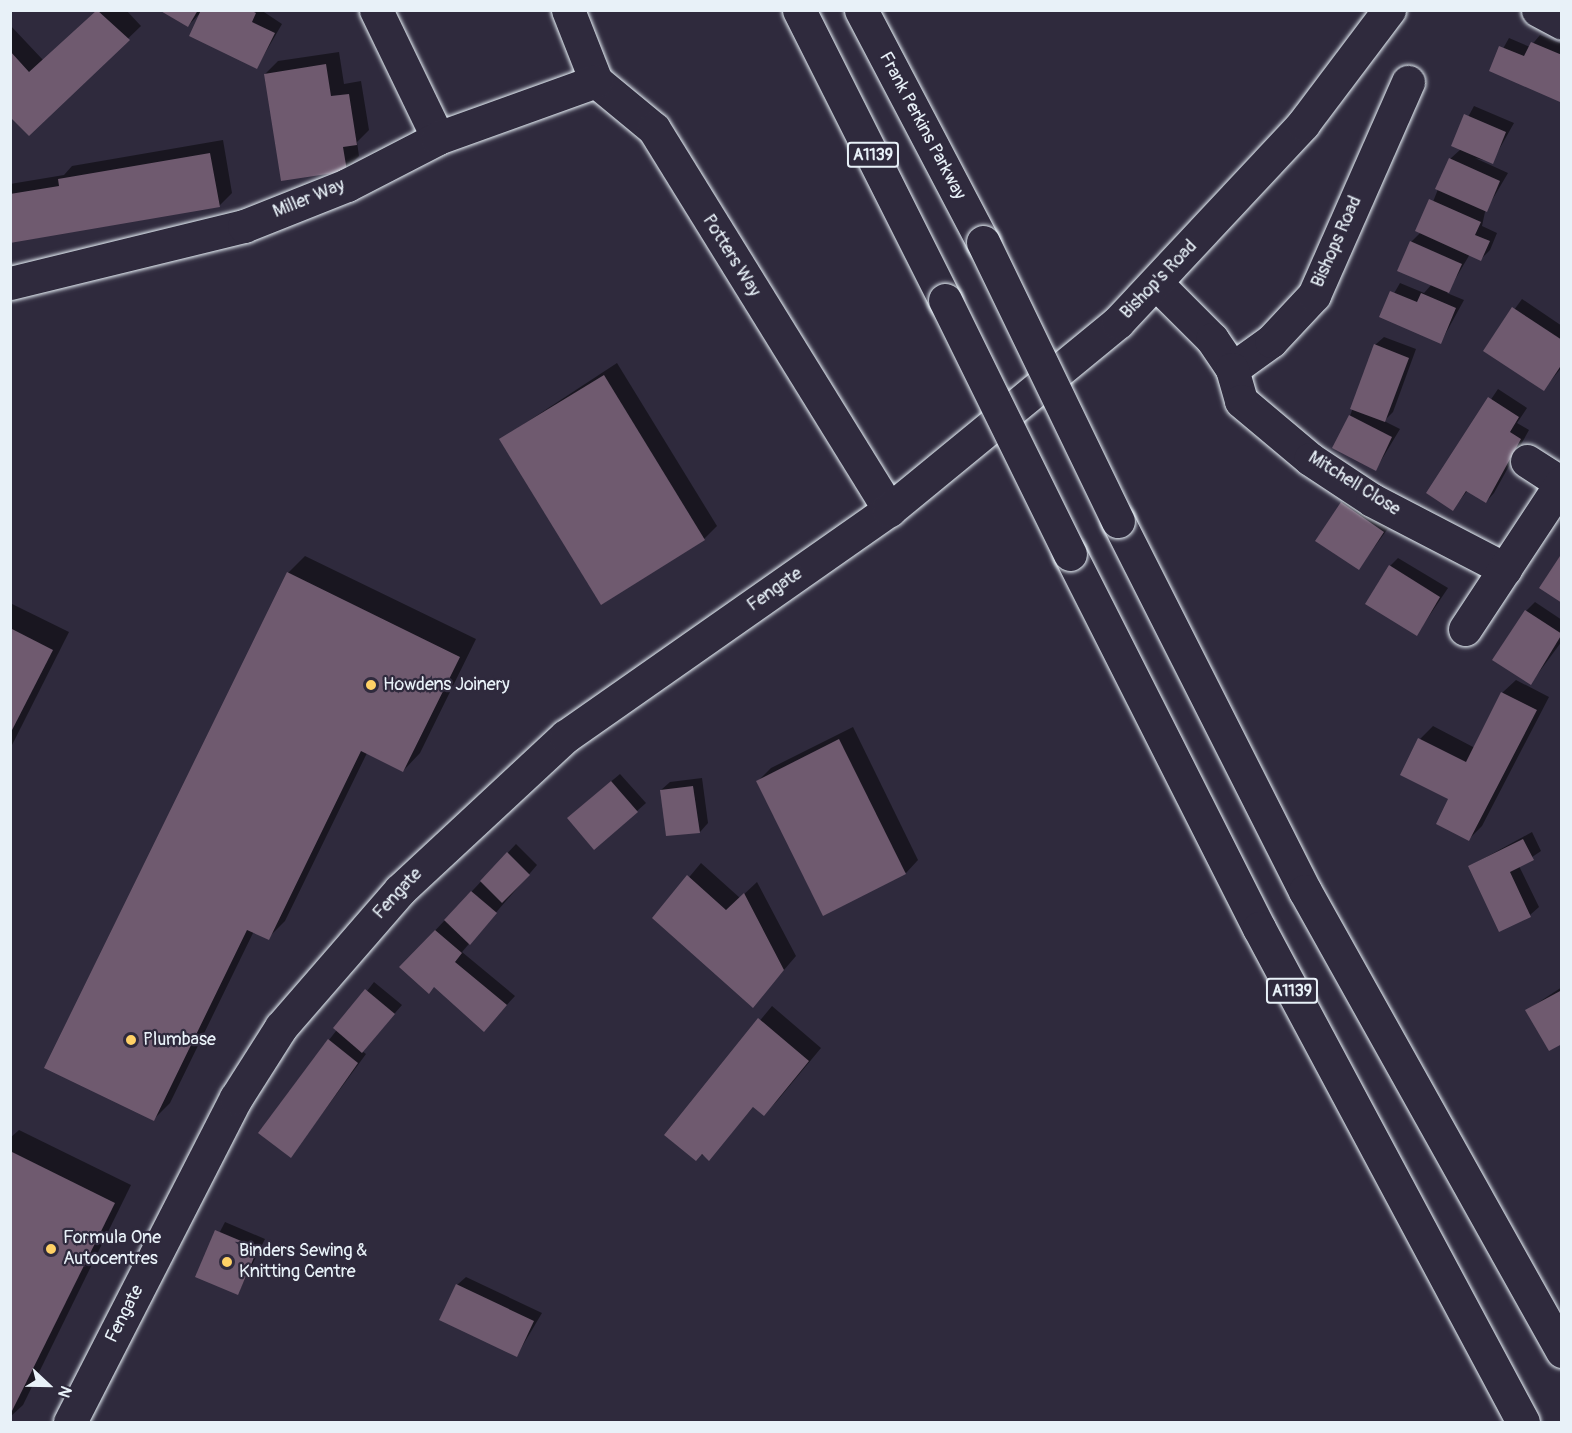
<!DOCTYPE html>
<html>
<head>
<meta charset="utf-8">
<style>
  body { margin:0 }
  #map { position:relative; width:1572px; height:1433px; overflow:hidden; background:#2f2a3d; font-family:Pangolin,sans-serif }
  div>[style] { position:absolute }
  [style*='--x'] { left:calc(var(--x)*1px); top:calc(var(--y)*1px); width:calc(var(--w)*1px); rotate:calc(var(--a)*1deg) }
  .shadow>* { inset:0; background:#0007 }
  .building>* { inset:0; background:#6f5a6f }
  .roads { filter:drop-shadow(0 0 2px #e8f1f8) drop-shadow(0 0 2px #e8f1f8) }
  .minor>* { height:33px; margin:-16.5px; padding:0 16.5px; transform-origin:16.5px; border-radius:16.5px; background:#2f2a3d }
  .tertiary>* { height:33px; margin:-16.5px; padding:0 16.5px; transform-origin:16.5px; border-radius:16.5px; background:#2f2a3d }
  .trunk>* { height:33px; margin:-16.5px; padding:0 16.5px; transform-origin:16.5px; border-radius:16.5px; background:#2f2a3d }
  .bridges { filter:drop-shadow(0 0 2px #e8f1f8) drop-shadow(0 0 2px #e8f1f8) }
  .trunk-bridge>* { height:33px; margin:-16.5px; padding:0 16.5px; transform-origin:16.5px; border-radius:16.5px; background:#2f2a3d }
  .dots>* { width:16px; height:16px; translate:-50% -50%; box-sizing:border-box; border:3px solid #2f2a3d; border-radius:50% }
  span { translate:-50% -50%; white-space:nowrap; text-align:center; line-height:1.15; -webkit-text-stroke:4.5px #2f2a3d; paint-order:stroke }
  .shield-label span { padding:2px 4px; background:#2f2a3d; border:2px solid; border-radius:4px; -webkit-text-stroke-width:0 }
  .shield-label { font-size:16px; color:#e8f1f8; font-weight:700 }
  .street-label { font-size:18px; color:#e8f1f8 }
  .poi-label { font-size:18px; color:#e8f1f8 }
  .left { translate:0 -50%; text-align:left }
  .frame { position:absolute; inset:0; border:12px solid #e8f1f8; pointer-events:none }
  .north { position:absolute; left:18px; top:1355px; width:60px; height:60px; -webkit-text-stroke:4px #2f2a3d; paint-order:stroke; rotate:112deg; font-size:16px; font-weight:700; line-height:24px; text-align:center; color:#e8f1f8 }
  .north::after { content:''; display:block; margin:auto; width:21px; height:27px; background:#e8f1f8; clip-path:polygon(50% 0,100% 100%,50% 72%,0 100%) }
</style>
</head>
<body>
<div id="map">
  <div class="shadow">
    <div style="clip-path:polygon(98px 10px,126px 10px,141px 26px,29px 134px,10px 115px,10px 25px,43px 60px)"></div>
    <div style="clip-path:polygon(162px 10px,261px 10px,282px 24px,257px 67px,201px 12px,188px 26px)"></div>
    <div style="clip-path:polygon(1540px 35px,1562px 44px,1560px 100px,1491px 70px,1509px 38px,1530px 47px)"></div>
    <div style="clip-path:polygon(339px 52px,344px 84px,361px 81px,369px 130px,357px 142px,359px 156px,346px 169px,265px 74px,278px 61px)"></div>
    <div style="clip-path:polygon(1474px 106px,1514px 123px,1492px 162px,1475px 158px,1508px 173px,1485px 212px,1482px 226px,1497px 233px,1490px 250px,1481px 259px,1470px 254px,1447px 293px,1464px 300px,1441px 342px,1381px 316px,1400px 283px,1424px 293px,1432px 284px,1411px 242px,1421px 232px,1450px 159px,1461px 149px,1453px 145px)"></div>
    <div style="clip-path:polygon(223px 140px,232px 193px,219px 206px,10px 241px,10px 184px,64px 175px,72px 166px)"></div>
    <div style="clip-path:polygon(1522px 299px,1562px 326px,1562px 367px,1544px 389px,1485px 350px)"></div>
    <div style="clip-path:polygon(1384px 337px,1416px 349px,1393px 412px,1384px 421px,1400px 429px,1376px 469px,1350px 416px,1375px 345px)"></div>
    <div style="clip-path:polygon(617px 363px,717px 526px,704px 539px,501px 439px)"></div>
    <div style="clip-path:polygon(1498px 389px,1527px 408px,1517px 423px,1529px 430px,1494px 493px,1486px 502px,1468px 490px,1453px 509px,1428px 493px)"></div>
    <div style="clip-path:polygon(1346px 500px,1392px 523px,1359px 568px,1342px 503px)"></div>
    <div style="clip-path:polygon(305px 556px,476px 639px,420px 753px,403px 771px,367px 753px,285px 921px,268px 938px,254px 931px,170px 1103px,153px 1120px,288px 573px)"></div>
    <div style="clip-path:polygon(1398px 558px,1448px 588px,1417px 634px,1390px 566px)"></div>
    <div style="clip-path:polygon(1535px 602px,1562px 620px,1562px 641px,1531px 683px,1526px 611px)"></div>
    <div style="clip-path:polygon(10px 603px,69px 632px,10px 749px)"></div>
    <div style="clip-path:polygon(1516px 680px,1549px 697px,1482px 826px,1469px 839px,1420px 739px,1433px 726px,1475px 748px,1503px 692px)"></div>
    <div style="clip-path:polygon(853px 727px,918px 860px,906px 873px,758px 781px,771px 768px)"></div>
    <div style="clip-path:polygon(620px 774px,646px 803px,637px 811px,577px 810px)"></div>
    <div style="clip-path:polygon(702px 778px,708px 823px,700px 832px,661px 790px,670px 782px)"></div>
    <div style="clip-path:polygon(1532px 832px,1541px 851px,1519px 866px,1539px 907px,1530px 915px,1470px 866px)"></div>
    <div style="clip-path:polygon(516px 844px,537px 865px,462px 952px,515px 996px,492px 1021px,401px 967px)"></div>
    <div style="clip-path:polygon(701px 863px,740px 898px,757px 882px,796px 956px,753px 1006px,655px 918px)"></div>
    <div style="clip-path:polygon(374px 982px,402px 1005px,362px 1051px,366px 1054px,291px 1156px,329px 1040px)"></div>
    <div style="clip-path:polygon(1562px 987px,1562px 1042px,1527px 1010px)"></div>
    <div style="clip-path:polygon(772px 1006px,821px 1048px,777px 1101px,764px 1114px,754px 1106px,709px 1159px,666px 1134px)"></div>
    <div style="clip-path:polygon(19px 1130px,131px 1185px,23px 1405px,10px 1417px,10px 1138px)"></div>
    <div style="clip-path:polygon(225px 1222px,265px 1239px,238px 1293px,197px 1276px)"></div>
    <div style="clip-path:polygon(466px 1277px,542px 1313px,517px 1355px,457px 1285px)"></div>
  </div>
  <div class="building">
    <div style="clip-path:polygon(97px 10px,130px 40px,29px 136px,10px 117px,10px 51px,29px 72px)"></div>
    <div style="clip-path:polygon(159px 10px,198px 10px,188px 27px)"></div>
    <div style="clip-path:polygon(201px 10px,250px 10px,256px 13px,252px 22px,275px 33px,257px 69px,189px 36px)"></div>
    <div style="clip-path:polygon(1531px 42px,1562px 55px,1560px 102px,1489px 71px,1499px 46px,1524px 56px)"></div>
    <div style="clip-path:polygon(326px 64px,331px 96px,349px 94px,357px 145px,343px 147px,347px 171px,281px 181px,264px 74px)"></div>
    <div style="clip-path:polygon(1464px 114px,1506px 132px,1493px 164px,1451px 146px)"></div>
    <div style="clip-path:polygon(210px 153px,220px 207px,10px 243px,10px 194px,59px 186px,58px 179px)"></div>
    <div style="clip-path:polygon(1449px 158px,1500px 181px,1487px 212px,1435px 189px)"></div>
    <div style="clip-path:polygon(1429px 199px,1481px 222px,1475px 235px,1490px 241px,1481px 261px,1415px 231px)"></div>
    <div style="clip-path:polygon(1410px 241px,1462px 264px,1449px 293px,1397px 271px)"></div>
    <div style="clip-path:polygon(1390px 291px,1417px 302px,1421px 293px,1456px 308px,1441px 344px,1379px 317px)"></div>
    <div style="clip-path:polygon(1512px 307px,1562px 340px,1562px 364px,1544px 391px,1483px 351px)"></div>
    <div style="clip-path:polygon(1374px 344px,1409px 358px,1385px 422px,1350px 409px)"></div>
    <div style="clip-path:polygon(604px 375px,705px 540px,601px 605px,499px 439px)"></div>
    <div style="clip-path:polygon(1488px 397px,1519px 417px,1510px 432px,1521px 439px,1486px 503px,1466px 491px,1453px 511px,1426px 493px)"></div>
    <div style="clip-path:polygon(1349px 415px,1392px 437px,1376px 471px,1332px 448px)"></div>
    <div style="clip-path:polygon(1341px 502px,1384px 532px,1359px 570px,1315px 541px)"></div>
    <div style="clip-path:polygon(1562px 553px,1562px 603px,1539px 588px)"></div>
    <div style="clip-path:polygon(1389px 565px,1440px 597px,1417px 636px,1365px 604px)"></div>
    <div style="clip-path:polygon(287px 572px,460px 657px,403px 772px,361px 751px,269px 940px,247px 930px,154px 1121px,44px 1068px)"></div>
    <div style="clip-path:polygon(1525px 610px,1562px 634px,1531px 685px,1492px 660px)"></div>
    <div style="clip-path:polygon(10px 628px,53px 650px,10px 734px)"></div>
    <div style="clip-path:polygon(1501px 692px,1537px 710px,1469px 841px,1436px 824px,1448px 799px,1400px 775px,1418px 738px,1466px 762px)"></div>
    <div style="clip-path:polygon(839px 739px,906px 874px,823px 916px,756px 781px)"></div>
    <div style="clip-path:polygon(611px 781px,638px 812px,594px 850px,567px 818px)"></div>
    <div style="clip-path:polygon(693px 786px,700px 833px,666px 836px,660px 790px)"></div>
    <div style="clip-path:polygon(1523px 839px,1534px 860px,1510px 872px,1531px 917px,1499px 932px,1468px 866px)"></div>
    <div style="clip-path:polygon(507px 852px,530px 875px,502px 903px,480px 881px)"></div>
    <div style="clip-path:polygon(687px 875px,726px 910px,744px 893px,784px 970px,753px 1008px,652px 918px)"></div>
    <div style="clip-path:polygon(471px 891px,497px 913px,470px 945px,444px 920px)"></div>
    <div style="clip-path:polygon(435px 930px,462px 953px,455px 962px,507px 1005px,484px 1032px,434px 987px,429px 994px,399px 967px)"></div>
    <div style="clip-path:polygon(365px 989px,395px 1014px,362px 1053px,333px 1028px)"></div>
    <div style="clip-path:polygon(1562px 990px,1562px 1044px,1549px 1051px,1525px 1010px)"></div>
    <div style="clip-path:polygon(758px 1018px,809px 1061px,764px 1116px,753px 1107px,709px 1161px,702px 1154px,696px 1161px,664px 1135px)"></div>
    <div style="clip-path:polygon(328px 1039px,358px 1063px,291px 1158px,258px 1133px)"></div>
    <div style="clip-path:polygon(10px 1151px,115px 1203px,10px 1415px)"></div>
    <div style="clip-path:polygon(215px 1230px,258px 1248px,238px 1295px,195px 1277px)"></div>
    <div style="clip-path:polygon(456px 1284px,534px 1321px,517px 1357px,439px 1320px)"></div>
  </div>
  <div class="roads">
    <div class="minor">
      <div style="--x:376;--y:10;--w:142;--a:64.2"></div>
      <div style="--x:568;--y:10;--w:76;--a:68.5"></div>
      <div style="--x:596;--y:81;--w:75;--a:39.6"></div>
      <div style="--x:654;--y:129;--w:448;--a:58.3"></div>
      <div style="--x:1538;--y:10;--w:27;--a:28"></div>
      <div style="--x:10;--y:283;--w:241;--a:-13.7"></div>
      <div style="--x:244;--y:226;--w:111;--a:-21.7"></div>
      <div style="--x:347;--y:185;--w:102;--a:-27.3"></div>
      <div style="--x:438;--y:138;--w:168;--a:-19.8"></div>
      <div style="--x:1157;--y:284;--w:78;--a:45"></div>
      <div style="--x:1212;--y:339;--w:36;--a:56"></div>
      <div style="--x:1232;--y:369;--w:48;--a:-35.7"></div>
      <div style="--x:1271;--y:341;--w:63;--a:-46.9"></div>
      <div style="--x:1314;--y:295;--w:233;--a:-66.2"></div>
      <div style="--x:1232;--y:369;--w:33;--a:74"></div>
      <div style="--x:1241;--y:401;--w:90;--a:40"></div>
      <div style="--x:1310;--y:459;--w:74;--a:33.5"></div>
      <div style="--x:1372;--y:500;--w:150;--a:27.4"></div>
      <div style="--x:1527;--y:461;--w:40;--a:32.9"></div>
      <div style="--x:1465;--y:629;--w:176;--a:-56.6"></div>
    </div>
    <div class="tertiary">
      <div style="--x:70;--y:1422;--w:364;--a:-62.9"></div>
      <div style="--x:236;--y:1098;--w:84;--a:-57.6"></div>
      <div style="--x:281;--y:1027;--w:181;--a:-49"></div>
      <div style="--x:400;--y:890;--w:226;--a:-42.9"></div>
      <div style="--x:566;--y:736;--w:394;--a:-35"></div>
      <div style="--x:889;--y:510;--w:296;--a:-39.4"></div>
      <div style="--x:1118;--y:322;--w:271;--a:-46.9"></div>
      <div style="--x:1303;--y:124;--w:143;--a:-53"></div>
    </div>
    <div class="trunk">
      <div style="--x:799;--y:10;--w:325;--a:63.3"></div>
      <div style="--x:861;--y:10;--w:262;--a:62.3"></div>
      <div style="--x:1118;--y:521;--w:415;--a:63.2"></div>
      <div style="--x:1305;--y:891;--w:527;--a:60.81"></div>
      <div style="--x:1070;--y:554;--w:419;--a:63.2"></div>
      <div style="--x:1259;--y:928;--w:560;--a:61.88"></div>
    </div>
  </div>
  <div class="bridges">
    <div class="trunk-bridge">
      <div style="--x:983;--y:242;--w:310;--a:64.2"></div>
      <div style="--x:945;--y:300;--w:283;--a:63.8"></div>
    </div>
  </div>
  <div class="dots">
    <div style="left:371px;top:685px;background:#ffd166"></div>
    <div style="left:131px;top:1040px;background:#ffd166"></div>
    <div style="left:51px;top:1249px;background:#ffd166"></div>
    <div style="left:227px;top:1262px;background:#ffd166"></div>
  </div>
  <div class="shield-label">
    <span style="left:873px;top:155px">A1139</span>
    <span style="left:1292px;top:991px">A1139</span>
  </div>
  <div class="street-label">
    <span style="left:922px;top:126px;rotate:62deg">Frank Perkins Parkway</span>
    <span style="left:309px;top:199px;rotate:-22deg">Miller Way</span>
    <span style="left:1337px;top:242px;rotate:-66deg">Bishops Road</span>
    <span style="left:731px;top:256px;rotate:58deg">Potters Way</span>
    <span style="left:1159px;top:280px;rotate:-46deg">Bishop's Road</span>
    <span style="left:1354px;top:484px;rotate:32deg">Mitchell Close</span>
    <span style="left:775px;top:590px;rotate:-35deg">Fengate</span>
    <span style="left:398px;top:894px;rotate:-47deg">Fengate</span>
    <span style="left:125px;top:1314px;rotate:-63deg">Fengate</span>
  </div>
  <div class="poi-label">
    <span class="left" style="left:383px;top:685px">Howdens Joinery</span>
    <span class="left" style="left:143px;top:1040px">Plumbase</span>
    <span class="left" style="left:63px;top:1249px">Formula One<br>Autocentres</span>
    <span class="left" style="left:239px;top:1262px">Binders Sewing &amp;<br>Knitting Centre</span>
  </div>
  <div class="frame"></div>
  <div class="north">N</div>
</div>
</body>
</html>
